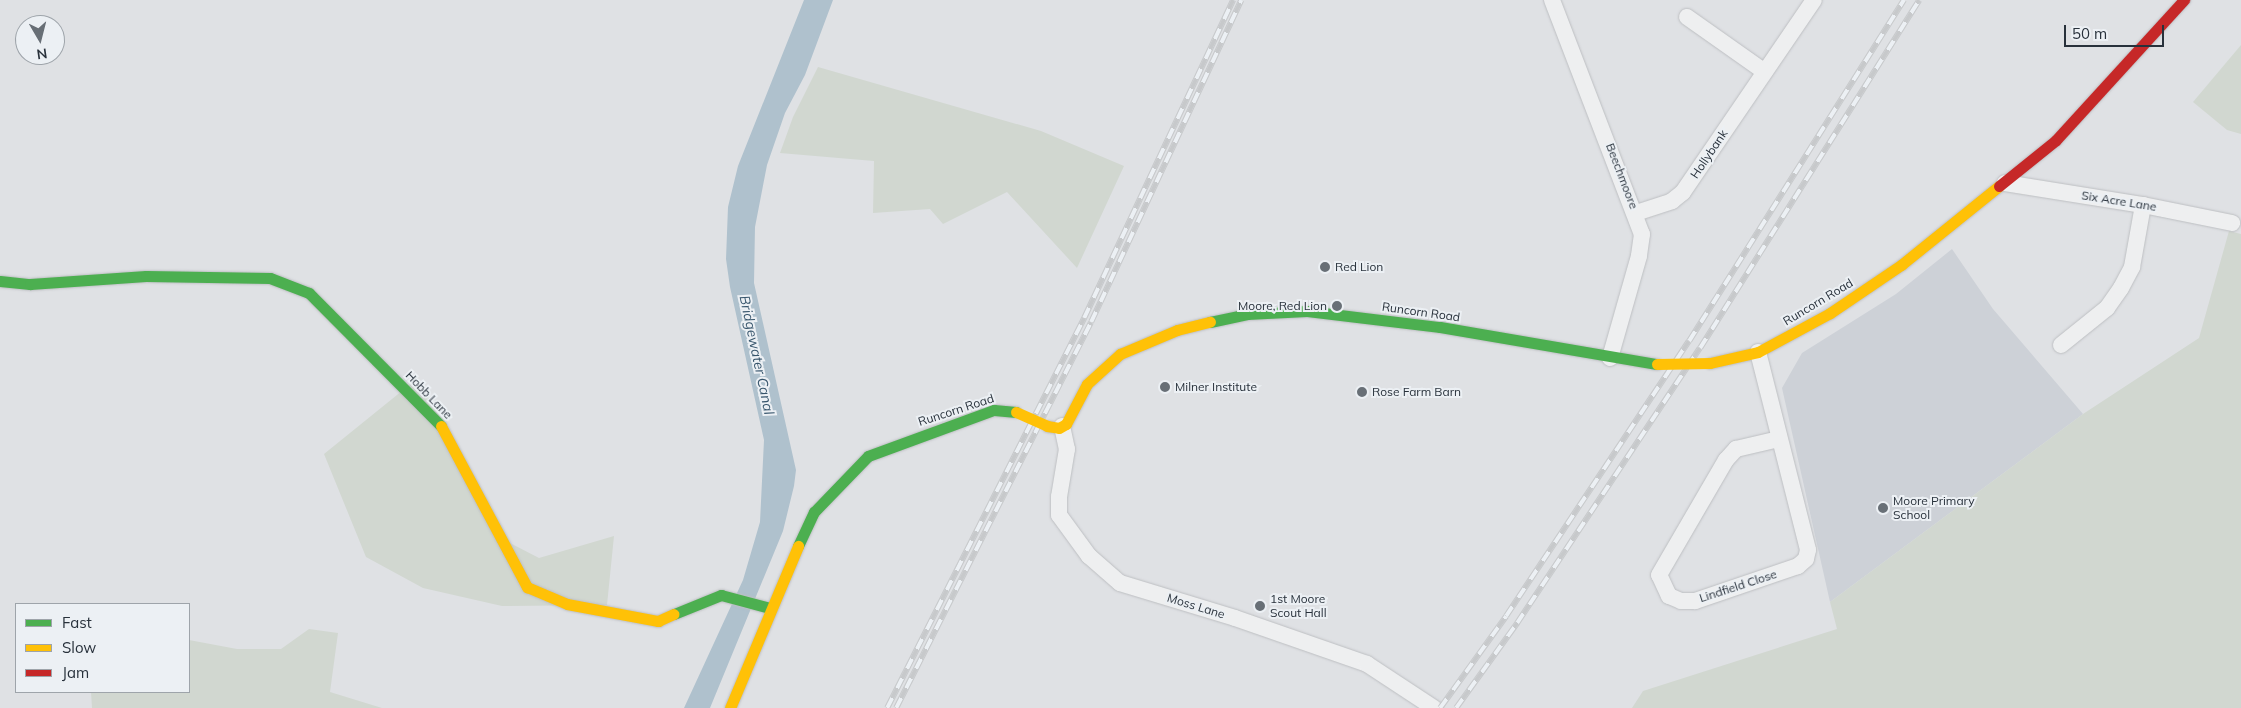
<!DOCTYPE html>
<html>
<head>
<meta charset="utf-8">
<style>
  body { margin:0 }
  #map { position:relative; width:2241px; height:708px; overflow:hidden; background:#dfe1e4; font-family:Mulish,sans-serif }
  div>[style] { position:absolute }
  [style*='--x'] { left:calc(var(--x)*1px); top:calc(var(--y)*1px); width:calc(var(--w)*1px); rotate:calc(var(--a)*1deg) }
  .built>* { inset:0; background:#cdd1d7 }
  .green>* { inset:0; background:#d1d7d0 }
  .water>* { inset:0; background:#afc1cd }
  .roads { filter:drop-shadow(0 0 1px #bdbfc2) drop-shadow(0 0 1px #bdbfc2) }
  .street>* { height:16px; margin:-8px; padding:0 8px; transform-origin:8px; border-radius:8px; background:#eeeff0 }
  .fast>* { height:11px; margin:-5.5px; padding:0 5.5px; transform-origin:5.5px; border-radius:5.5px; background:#4caf50 }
  .slow>* { height:11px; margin:-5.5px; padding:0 5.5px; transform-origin:5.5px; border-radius:5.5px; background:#ffc107 }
  .jam>* { height:11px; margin:-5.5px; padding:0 5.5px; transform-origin:5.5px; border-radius:5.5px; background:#c62828 }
  .rail>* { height:5.5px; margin-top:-2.75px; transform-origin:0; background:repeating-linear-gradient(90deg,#ecf0f4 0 11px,#c7c9cb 0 22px); box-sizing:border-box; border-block:1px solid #c7c9cb }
  .slow-bridge>* { height:11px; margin:-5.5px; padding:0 5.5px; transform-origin:5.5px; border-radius:5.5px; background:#ffc107 }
  .dots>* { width:14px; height:14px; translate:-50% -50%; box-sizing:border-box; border:2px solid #ecf0f4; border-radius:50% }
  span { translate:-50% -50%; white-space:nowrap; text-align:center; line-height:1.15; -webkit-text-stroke:4px #ecf0f4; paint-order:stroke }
  .street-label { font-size:12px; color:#28313b }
  .poi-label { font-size:12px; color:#28313b }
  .left { translate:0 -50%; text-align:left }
  .right { translate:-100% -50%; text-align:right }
  .water-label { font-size:14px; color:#36546b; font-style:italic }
  .legend { position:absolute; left:15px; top:603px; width:175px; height:90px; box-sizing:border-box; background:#ecf0f4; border:1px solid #9ea4aa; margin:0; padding:6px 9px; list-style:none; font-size:15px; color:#28313b }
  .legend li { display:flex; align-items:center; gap:10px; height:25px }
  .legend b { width:25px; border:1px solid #9ea4aa }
  .north { position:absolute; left:15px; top:15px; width:50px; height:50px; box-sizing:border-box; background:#ecf0f4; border:1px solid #9ea4aa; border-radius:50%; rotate:172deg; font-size:14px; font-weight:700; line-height:20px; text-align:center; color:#28313b }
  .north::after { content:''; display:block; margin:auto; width:18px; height:22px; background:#686f76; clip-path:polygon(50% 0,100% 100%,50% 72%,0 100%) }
  .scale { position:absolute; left:2064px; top:25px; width:100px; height:22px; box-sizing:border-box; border:2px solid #28313b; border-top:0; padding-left:6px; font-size:15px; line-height:18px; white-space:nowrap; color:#28313b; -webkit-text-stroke:4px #ecf0f4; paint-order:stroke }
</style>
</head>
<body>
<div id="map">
  <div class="built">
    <div style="clip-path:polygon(1952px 249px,1993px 309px,2083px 414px,1830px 602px,1782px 388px,1802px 353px,1896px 294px)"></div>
  </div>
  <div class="green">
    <div style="clip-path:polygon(2241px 45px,2241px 134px,2227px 130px,2193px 102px)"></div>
    <div style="clip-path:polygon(818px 67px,1041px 131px,1124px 166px,1077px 268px,1007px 192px,943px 224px,930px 209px,873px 213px,874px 161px,780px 153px,793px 117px)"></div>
    <div style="clip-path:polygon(2229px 231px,2241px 234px,2241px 708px,1632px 708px,1643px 691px,1837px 629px,1830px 602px,2083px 414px,2199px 338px)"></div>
    <div style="clip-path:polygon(418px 378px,510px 543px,539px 558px,614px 536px,607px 605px,502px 606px,423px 588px,366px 557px,324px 454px)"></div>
    <div style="clip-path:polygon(309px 629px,338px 633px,330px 692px,382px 708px,92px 708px,91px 692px,189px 692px,189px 640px,237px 649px,281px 649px)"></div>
  </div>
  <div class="water">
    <div style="clip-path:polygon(804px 0,833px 0,805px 75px,785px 113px,767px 165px,755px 227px,754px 283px,796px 470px,794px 486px,783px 531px,710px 708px,684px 708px,743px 580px,760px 522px,764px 440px,730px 287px,726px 259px,728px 207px,738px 166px)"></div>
  </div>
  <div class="roads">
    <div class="street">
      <div style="--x:1552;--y:0;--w:251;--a:69"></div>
      <div style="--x:1642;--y:234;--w:22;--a:98"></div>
      <div style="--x:1639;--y:256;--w:106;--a:105.9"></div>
      <div style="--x:1687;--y:17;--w:95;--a:35.2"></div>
      <div style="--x:2005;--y:183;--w:140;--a:9.1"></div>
      <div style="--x:2143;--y:205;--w:91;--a:11.4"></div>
      <div style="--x:1636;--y:213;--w:38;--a:-18"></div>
      <div style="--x:1672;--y:201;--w:14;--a:-39"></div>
      <div style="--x:1683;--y:192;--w:232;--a:-55.7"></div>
      <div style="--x:2061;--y:345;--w:59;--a:-38.8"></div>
      <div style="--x:2107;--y:308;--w:24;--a:-55"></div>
      <div style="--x:2121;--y:288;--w:24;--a:-62"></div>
      <div style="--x:2132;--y:267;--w:63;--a:-79.9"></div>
      <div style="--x:1758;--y:352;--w:204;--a:75.8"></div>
      <div style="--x:1808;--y:550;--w:9;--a:103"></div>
      <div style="--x:1806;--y:559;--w:11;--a:139"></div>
      <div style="--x:1798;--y:566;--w:109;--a:161.2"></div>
      <div style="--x:1695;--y:601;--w:14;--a:180"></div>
      <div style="--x:1681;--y:601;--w:13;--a:-157"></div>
      <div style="--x:1669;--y:596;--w:23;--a:-115"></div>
      <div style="--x:1659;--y:575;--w:133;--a:-59.8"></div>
      <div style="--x:1726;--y:460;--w:15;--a:-48"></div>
      <div style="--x:1736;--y:449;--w:44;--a:-13.1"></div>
      <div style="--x:1062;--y:426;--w:24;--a:78"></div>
      <div style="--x:1067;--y:449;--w:49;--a:99.5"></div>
      <div style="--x:1059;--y:497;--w:18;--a:90"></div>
      <div style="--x:1059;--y:515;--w:51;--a:53.8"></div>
      <div style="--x:1089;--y:556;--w:41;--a:41.1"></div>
      <div style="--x:1120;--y:583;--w:120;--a:16.9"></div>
      <div style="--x:1235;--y:618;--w:140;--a:19.2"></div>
      <div style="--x:1367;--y:664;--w:80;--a:33.3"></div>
    </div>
    <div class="fast">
      <div style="--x:0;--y:281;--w:30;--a:6"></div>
      <div style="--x:30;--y:284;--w:116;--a:-3.9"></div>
      <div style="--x:146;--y:276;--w:124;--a:0.9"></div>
      <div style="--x:270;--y:278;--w:42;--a:21"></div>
      <div style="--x:309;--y:293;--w:187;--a:45.2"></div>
      <div style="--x:1210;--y:322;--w:38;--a:-12"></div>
      <div style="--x:1247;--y:314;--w:60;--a:-2.9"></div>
      <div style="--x:1307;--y:311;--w:134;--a:6.9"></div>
      <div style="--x:1440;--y:327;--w:220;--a:9.7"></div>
      <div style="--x:798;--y:546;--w:38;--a:-65"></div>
      <div style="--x:814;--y:512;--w:78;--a:-46"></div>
      <div style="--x:868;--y:456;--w:134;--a:-20.1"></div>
      <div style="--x:994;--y:410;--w:22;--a:5"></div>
      <div style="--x:674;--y:614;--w:51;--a:-22"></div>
      <div style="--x:721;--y:595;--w:51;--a:14.9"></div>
    </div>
    <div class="slow">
      <div style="--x:1710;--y:363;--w:49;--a:-12.9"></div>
      <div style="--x:1758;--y:352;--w:82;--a:-28.4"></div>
      <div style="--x:1830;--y:313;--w:86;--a:-34.1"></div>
      <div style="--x:1901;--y:265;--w:126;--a:-38.9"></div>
      <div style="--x:441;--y:426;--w:183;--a:61.9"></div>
      <div style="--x:527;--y:587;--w:43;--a:23"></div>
      <div style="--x:567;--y:604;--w:93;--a:10.6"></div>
      <div style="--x:658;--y:621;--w:17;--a:-24"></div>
      <div style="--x:1047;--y:426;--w:12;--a:9"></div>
      <div style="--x:1059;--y:428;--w:8;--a:-30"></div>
      <div style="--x:1066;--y:424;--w:45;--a:-62.3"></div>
      <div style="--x:1087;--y:384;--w:45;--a:-42.3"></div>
      <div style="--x:1120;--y:354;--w:62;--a:-22.8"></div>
      <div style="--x:1177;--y:330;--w:34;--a:-14"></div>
      <div style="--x:730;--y:708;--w:176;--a:-67.2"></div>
    </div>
    <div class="jam">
      <div style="--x:1999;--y:186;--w:73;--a:-38.9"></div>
      <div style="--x:2056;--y:140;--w:190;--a:-47.6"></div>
    </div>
  </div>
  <div class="rail">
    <div style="--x:887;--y:708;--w:437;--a:-63.2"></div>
    <div style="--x:1084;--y:318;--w:351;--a:-64.9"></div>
    <div style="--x:896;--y:708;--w:432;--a:-63.2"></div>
    <div style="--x:1091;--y:322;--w:355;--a:-65"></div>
    <div style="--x:1440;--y:708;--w:113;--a:-54.3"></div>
    <div style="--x:1506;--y:616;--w:330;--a:-56.4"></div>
    <div style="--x:1689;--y:341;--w:403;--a:-57.8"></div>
    <div style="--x:1456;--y:708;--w:105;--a:-54.3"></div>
    <div style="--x:1517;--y:623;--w:330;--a:-56.4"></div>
    <div style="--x:1700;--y:348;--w:411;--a:-57.8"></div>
  </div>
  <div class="slow-bridge">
    <div style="--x:1657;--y:364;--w:53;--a:-1.1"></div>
    <div style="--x:1016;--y:412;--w:34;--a:24"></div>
  </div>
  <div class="dots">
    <div style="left:1325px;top:267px;background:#686f76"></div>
    <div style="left:1337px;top:306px;background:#686f76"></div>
    <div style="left:1165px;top:387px;background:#686f76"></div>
    <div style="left:1362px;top:392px;background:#686f76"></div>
    <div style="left:1883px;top:508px;background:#686f76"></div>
    <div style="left:1260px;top:606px;background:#686f76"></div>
  </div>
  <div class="street-label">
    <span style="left:1709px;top:154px;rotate:-56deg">Hollybank</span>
    <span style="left:1622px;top:176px;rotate:69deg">Beechmoore</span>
    <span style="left:2119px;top:201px;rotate:9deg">Six Acre Lane</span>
    <span style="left:1818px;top:302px;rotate:-31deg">Runcorn Road</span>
    <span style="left:1421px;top:312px;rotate:8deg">Runcorn Road</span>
    <span style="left:429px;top:395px;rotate:46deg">Hobb Lane</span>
    <span style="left:956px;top:410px;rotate:-18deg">Runcorn Road</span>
    <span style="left:1738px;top:586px;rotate:-18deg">Lindfield Close</span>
    <span style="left:1196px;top:606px;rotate:17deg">Moss Lane</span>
  </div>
  <div class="poi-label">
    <span class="left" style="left:1335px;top:267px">Red Lion</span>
    <span class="right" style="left:1327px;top:306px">Moore, Red Lion</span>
    <span class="left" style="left:1175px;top:387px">Milner Institute</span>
    <span class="left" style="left:1372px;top:392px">Rose Farm Barn</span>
    <span class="left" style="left:1893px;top:508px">Moore Primary<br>School</span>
    <span class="left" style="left:1270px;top:606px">1st Moore<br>Scout Hall</span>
  </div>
  <div class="water-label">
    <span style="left:757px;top:355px;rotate:78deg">Bridgewater Canal</span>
  </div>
  <ul class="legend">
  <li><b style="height:6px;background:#4caf50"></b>Fast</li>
  <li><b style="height:6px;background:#ffc107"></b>Slow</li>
  <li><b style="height:6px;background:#c62828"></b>Jam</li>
  </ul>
  <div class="north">N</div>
  <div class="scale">50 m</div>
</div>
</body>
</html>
